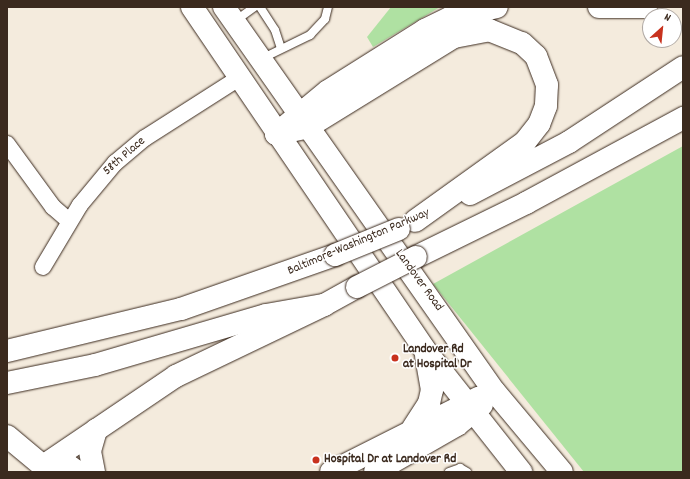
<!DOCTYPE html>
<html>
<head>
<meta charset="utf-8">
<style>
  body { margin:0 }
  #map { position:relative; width:690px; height:479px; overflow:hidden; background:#f4ebdd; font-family:Dekko,sans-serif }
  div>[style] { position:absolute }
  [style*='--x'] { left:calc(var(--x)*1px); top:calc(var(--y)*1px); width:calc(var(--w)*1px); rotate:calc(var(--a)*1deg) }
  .green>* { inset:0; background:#afe1a2 }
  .roads { filter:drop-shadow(0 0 1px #3b2a1e) drop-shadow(0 0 1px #3b2a1e) }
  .service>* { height:8px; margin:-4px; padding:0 4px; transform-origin:4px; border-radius:4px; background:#fff }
  .minor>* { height:16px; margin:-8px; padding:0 8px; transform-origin:8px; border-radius:8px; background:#fff }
  .primary>* { height:22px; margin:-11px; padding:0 11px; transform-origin:11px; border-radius:11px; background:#fff }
  .motorway>* { height:22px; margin:-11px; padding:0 11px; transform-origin:11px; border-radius:11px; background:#fff }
  .bridges { filter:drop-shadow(0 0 1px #3b2a1e) drop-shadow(0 0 1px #3b2a1e) }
  .motorway-bridge>* { height:22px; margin:-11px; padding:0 11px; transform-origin:11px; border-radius:11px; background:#fff }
  .dots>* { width:11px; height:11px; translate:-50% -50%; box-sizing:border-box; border:2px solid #fff; border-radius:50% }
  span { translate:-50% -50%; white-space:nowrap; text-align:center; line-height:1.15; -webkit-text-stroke:3px #fff; paint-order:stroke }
  .street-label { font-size:13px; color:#3b2a1e }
  .poi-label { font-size:13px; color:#3b2a1e; font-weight:700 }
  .left { translate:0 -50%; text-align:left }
  .frame { position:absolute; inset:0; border:8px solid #3b2a1e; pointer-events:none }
  .north { position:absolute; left:642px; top:8px; width:40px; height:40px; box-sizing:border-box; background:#fff; border:1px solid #b1aaa5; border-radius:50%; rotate:27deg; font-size:11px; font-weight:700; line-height:16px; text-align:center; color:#3b2a1e }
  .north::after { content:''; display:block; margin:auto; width:14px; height:18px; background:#c8321e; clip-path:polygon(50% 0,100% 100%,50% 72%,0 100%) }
</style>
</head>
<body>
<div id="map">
  <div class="green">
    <div style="clip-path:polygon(391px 7px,440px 7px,373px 47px,367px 37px)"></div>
    <div style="clip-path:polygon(683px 146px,683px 472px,584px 472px,433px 284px)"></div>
  </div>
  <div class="roads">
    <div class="service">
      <div style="--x:260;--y:7;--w:27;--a:57"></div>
      <div style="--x:275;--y:30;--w:19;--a:72"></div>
      <div style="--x:235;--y:21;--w:24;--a:-36"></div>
      <div style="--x:261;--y:59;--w:55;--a:-26.1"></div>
      <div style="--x:310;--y:35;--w:22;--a:-47"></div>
      <div style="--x:325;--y:19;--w:12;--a:-76"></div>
      <div style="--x:449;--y:472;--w:12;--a:-20"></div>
      <div style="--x:460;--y:468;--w:8;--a:30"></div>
    </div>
    <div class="minor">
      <div style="--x:7;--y:144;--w:78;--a:53.9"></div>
      <div style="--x:53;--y:207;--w:21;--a:41"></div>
      <div style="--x:43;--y:267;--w:72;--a:-59.2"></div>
      <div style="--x:80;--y:205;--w:55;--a:-50.2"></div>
      <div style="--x:115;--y:163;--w:39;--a:-40"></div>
      <div style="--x:145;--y:138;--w:112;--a:-32.6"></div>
    </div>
    <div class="primary">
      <div style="--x:192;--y:7;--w:413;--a:55.8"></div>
      <div style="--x:424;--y:349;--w:157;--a:51.7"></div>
      <div style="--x:224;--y:7;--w:471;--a:54.9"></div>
      <div style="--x:495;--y:392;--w:104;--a:50.1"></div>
      <div style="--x:413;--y:428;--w:30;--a:-57"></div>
      <div style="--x:429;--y:403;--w:13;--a:-77"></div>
      <div style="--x:432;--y:390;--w:34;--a:-100"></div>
      <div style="--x:43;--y:466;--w:26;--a:0"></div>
      <div style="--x:69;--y:466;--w:11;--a:34"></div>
      <div style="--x:331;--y:472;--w:165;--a:-26.7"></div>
      <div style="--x:375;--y:472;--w:95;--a:-29.8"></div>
      <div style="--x:457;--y:425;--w:32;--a:-39"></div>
    </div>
    <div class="motorway">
      <div style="--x:599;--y:7;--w:47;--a:0"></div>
      <div style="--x:276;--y:134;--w:33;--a:-12"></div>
      <div style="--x:308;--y:127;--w:172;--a:-31.7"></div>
      <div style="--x:454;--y:37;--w:36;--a:-11"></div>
      <div style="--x:489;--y:30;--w:35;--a:22"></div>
      <div style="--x:522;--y:43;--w:19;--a:43"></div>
      <div style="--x:536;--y:56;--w:31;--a:69"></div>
      <div style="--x:547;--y:85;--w:21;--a:93"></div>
      <div style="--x:546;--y:106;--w:19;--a:111"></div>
      <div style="--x:539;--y:124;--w:23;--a:128"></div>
      <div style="--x:525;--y:142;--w:135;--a:144.3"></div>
      <div style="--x:276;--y:134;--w:67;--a:-39.6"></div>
      <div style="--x:328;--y:91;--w:115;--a:-32.2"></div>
      <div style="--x:425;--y:30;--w:28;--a:-26"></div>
      <div style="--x:450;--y:18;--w:48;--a:-13.2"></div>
      <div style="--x:470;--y:194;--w:112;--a:-27.7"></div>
      <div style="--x:569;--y:142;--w:136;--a:-33.3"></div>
      <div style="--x:416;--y:257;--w:123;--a:-26.1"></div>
      <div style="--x:526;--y:203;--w:179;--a:-28.4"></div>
      <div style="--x:7;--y:351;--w:179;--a:-13.6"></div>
      <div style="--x:181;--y:309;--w:163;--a:-19.3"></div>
      <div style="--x:7;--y:383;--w:90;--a:-11.6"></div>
      <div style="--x:95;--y:365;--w:178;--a:-16.3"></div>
      <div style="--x:266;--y:315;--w:59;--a:-9.8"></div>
      <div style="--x:324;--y:305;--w:38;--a:-29"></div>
      <div style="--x:7;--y:436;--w:47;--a:39.8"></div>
      <div style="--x:43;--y:466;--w:161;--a:-34.1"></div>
      <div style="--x:176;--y:376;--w:164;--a:-25.6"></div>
      <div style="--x:94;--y:472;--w:21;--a:-101"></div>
      <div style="--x:90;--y:451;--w:22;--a:-74"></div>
    </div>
  </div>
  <div class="bridges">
    <div class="motorway-bridge">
      <div style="--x:335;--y:255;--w:69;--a:-22.1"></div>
      <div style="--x:357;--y:287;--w:66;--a:-27"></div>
    </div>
  </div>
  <div class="dots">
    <div style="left:395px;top:358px;background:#c8321e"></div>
    <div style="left:316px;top:460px;background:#c8321e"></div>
  </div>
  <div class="street-label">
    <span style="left:125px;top:157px;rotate:-41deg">58th Place</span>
    <span style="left:359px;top:243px;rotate:-23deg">Baltimore-Washington Parkway</span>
    <span style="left:418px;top:281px;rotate:54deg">Landover Road</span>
  </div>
  <div class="poi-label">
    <span class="left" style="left:403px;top:358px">Landover Rd<br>at Hospital Dr</span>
    <span class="left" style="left:324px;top:460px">Hospital Dr at Landover Rd</span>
  </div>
  <div class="frame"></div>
  <div class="north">N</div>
</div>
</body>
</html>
